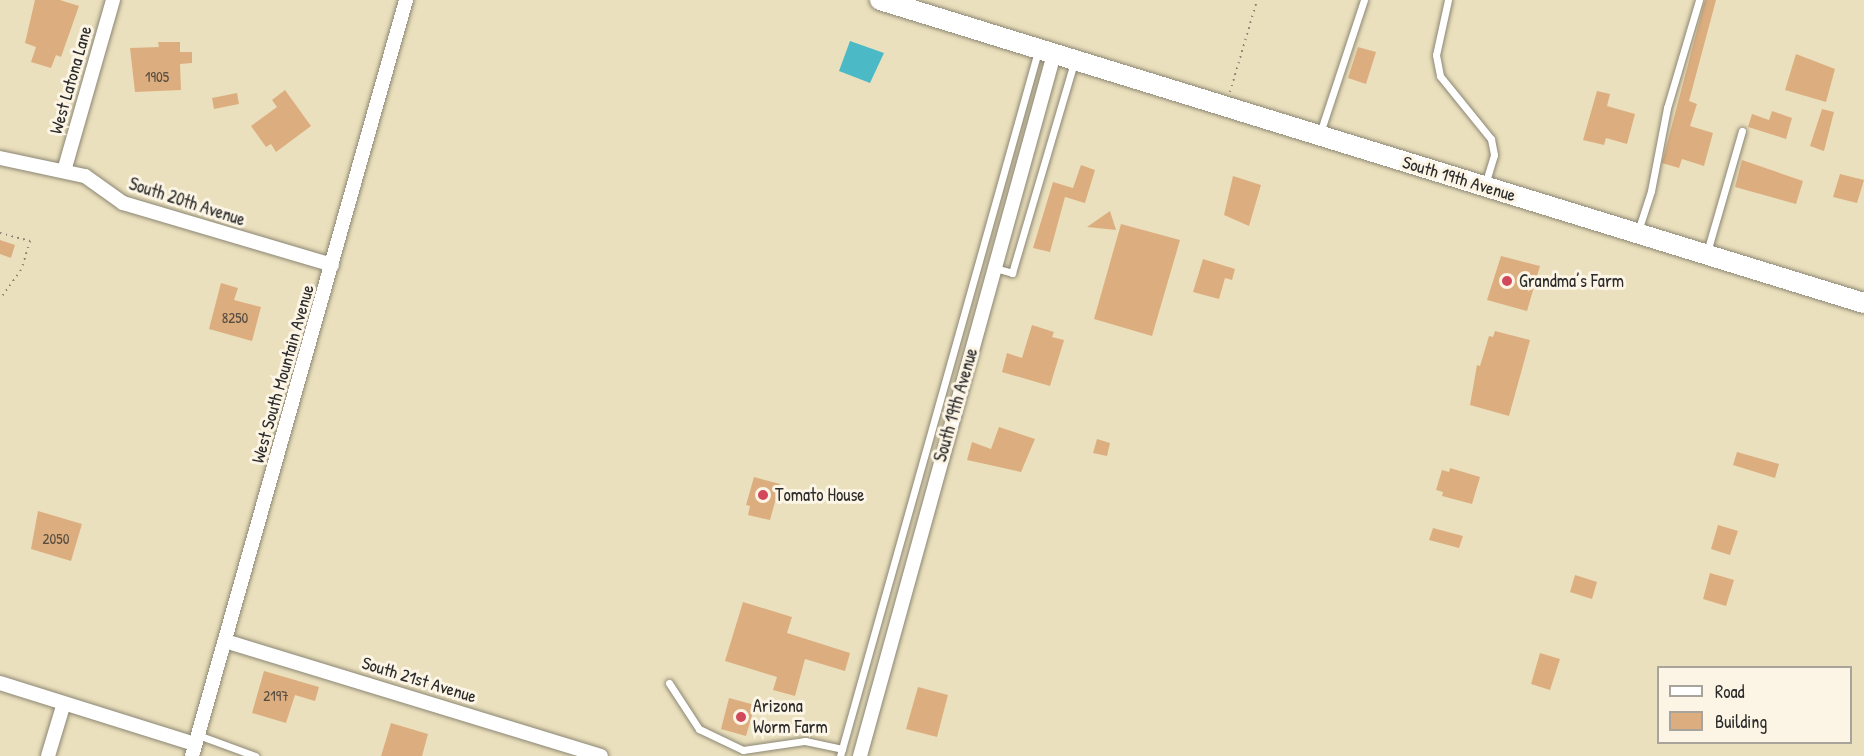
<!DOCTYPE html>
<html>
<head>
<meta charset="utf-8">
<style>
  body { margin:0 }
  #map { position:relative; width:1864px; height:756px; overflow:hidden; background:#ebe0bd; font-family:"Patrick Hand",sans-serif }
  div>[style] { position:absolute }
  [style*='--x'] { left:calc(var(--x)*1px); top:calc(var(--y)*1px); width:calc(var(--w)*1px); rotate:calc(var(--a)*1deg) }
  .water>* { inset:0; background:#4cb9c6 }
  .building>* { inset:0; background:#dcae7f }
  .path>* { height:2px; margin-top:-1px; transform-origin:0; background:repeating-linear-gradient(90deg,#8b8674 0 1.5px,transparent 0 6px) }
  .roads { filter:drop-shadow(0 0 2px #8b8674) drop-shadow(0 0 2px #8b8674) }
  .lane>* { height:7px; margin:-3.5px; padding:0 3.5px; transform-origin:3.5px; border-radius:3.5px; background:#fff }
  .street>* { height:14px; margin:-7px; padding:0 7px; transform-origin:7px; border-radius:7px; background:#fff }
  .secondary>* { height:20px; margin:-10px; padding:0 10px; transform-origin:10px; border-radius:10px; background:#fff }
  .dots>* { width:16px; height:16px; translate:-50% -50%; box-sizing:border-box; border:3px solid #fcf5e5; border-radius:50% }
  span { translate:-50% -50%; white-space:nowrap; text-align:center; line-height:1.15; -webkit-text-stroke:6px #fcf5e5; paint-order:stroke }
  .number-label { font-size:15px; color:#574c40 }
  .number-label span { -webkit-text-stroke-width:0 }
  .street-label { font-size:18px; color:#2b2b2b }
  .poi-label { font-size:18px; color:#2b2b2b }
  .left { translate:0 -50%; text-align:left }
  .legend { position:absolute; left:1657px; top:666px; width:195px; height:78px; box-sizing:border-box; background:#fcf5e5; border:2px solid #a8a49b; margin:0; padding:8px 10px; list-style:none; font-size:18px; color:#2b2b2b }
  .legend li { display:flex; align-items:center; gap:12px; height:30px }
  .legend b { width:30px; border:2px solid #a8a49b }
</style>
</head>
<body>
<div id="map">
  <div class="water">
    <div style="clip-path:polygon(850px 41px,884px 53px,870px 83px,839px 71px)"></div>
  </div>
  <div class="building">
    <div style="clip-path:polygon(35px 0,60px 0,79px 6px,61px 57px,56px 55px,51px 68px,31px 62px,36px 47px,25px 43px)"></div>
    <div style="clip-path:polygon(1705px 0,1716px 0,1689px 101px,1697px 104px,1690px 126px,1713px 133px,1704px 166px,1682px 159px,1679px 168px,1662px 163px)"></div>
    <div style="clip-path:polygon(158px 42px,180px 42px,180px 52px,192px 52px,192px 63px,180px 64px,181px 90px,135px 92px,130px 48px,159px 47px)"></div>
    <div style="clip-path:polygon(1358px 47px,1376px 52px,1366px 84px,1348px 78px)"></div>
    <div style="clip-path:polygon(1796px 54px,1835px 69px,1826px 102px,1785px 90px)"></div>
    <div style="clip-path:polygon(285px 90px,311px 126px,276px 152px,271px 144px,266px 147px,251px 126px,277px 107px,272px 100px)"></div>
    <div style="clip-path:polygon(1597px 91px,1610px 94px,1607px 106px,1635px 114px,1627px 144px,1606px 138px,1604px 145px,1583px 140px)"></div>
    <div style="clip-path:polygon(237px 93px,239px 104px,214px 109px,212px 98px)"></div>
    <div style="clip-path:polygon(1822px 109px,1834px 112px,1824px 151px,1810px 146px)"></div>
    <div style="clip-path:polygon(1772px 111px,1792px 118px,1786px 139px,1748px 127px,1752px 114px,1769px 120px)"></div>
    <div style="clip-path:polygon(1742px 160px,1803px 181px,1796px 204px,1735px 187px)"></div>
    <div style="clip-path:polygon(1081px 165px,1095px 170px,1085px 203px,1065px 197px,1050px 252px,1033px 248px,1053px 182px,1073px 188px)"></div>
    <div style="clip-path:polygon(1840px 174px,1864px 180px,1857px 203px,1833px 197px)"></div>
    <div style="clip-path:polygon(1233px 176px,1261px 185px,1249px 226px,1224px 215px)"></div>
    <div style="clip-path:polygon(1110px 211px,1116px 230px,1087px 227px)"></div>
    <div style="clip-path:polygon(1121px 224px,1180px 240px,1152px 336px,1094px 319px)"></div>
    <div style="clip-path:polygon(0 240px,15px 245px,11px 258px,0 254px)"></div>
    <div style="clip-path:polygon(1501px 256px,1540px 266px,1527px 311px,1487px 300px)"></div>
    <div style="clip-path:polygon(1203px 259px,1235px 269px,1232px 280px,1225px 278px,1219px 299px,1193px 292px)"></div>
    <div style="clip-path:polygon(221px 283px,238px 288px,234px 300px,261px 307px,252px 341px,209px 329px)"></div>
    <div style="clip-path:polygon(1032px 325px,1054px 332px,1052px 337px,1064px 340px,1050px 386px,1002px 372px,1007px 353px,1022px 358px)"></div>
    <div style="clip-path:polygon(1495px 331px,1530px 340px,1509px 416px,1470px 405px,1477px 365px,1480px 366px,1489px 336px,1493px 337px)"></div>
    <div style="clip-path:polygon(999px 427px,1035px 439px,1021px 472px,967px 460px,972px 442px,991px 449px)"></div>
    <div style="clip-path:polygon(1097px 439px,1110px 443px,1107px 456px,1093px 453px)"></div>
    <div style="clip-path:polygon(1737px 452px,1779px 464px,1775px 478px,1733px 465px)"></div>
    <div style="clip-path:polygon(1450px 468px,1480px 477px,1472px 504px,1442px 496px,1443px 492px,1436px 490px,1442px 470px,1449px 472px)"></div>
    <div style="clip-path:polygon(754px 477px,780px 484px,770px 520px,748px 515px,750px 506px,746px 505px)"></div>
    <div style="clip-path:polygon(38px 511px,82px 524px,71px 561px,31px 549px)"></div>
    <div style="clip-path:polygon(1718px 525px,1738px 531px,1730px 555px,1711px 549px)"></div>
    <div style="clip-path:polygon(1433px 528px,1463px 536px,1459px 548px,1429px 540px)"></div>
    <div style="clip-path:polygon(1710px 573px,1734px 580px,1726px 606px,1703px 599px)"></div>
    <div style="clip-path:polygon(1575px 575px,1597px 582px,1592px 599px,1570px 592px)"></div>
    <div style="clip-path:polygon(743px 602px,792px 617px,787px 633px,850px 653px,845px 671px,805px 659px,795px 696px,773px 690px,777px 677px,725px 661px)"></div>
    <div style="clip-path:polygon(1540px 653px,1560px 659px,1550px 690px,1531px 684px)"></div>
    <div style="clip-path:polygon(264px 671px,319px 687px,315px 701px,295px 695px,286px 723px,252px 713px)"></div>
    <div style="clip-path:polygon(918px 687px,948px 695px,937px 737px,906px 729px)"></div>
    <div style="clip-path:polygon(729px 698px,755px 705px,746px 736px,721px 729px)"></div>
    <div style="clip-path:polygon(391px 723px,428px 734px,422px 756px,381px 756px)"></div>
  </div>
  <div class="path">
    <div style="--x:1230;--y:92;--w:96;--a:-73.6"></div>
    <div style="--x:0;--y:233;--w:31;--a:15"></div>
    <div style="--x:30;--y:241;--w:30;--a:107"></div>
    <div style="--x:21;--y:270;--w:36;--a:126"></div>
  </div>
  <div class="roads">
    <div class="lane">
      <div style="--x:1448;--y:0;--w:56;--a:102.3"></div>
      <div style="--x:1436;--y:55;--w:21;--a:79"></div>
      <div style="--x:1440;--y:76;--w:81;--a:51"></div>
      <div style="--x:1491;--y:139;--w:16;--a:79"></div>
      <div style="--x:1494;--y:155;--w:30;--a:107"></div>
      <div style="--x:1320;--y:133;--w:140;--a:-71.7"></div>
      <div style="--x:1638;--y:231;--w:42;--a:-72"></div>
      <div style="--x:1651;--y:191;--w:85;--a:-79.1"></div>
      <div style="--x:1667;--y:108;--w:113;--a:-73.5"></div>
      <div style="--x:1707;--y:252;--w:126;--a:-73.9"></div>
      <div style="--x:995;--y:268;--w:18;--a:16"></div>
      <div style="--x:1012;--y:273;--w:219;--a:-73.6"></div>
      <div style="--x:669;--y:683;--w:55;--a:56.9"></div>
      <div style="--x:699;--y:729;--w:49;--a:25.5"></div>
      <div style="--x:743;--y:750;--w:63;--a:-8.3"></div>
      <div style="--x:805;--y:741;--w:38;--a:12"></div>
      <div style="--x:198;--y:735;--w:61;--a:20.2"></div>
      <div style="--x:840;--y:756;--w:732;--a:-74.31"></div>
    </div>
    <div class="street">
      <div style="--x:0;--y:158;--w:87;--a:12"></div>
      <div style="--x:85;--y:176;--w:47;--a:35.4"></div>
      <div style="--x:123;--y:203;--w:218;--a:16.5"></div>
      <div style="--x:64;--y:171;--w:178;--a:-74"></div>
      <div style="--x:225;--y:641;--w:393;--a:17"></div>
      <div style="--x:0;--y:683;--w:204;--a:17.4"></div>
      <div style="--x:48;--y:756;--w:55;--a:-73.2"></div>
      <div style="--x:192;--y:756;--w:786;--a:-74.19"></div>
      <div style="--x:860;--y:756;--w:728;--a:-74.55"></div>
    </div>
    <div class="secondary">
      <div style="--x:880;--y:0;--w:1030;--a:17.12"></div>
    </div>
  </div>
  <div class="dots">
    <div style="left:1507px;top:281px;background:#d1495b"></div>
    <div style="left:763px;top:495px;background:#d1495b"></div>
    <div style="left:741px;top:717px;background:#d1495b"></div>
  </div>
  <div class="number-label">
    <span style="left:157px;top:77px">1905</span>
    <span style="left:235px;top:318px">8250</span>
    <span style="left:56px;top:539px">2050</span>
    <span style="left:276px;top:696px">2197</span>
  </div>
  <div class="street-label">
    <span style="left:71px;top:80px;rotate:-74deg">West Latona Lane</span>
    <span style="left:1459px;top:179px;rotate:17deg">South 19th Avenue</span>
    <span style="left:187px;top:202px;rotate:18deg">South 20th Avenue</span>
    <span style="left:283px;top:374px;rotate:-74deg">West South Mountain Avenue</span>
    <span style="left:956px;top:405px;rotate:-74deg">South 19th Avenue</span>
    <span style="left:419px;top:680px;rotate:17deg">South 21st Avenue</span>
  </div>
  <div class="poi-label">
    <span class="left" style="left:1519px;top:281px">Grandma’s Farm</span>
    <span class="left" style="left:775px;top:495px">Tomato House</span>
    <span class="left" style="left:753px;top:717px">Arizona<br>Worm Farm</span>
  </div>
  <ul class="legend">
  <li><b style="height:8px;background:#fff"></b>Road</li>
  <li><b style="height:16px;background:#dcae7f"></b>Building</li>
  </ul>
</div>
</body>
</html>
